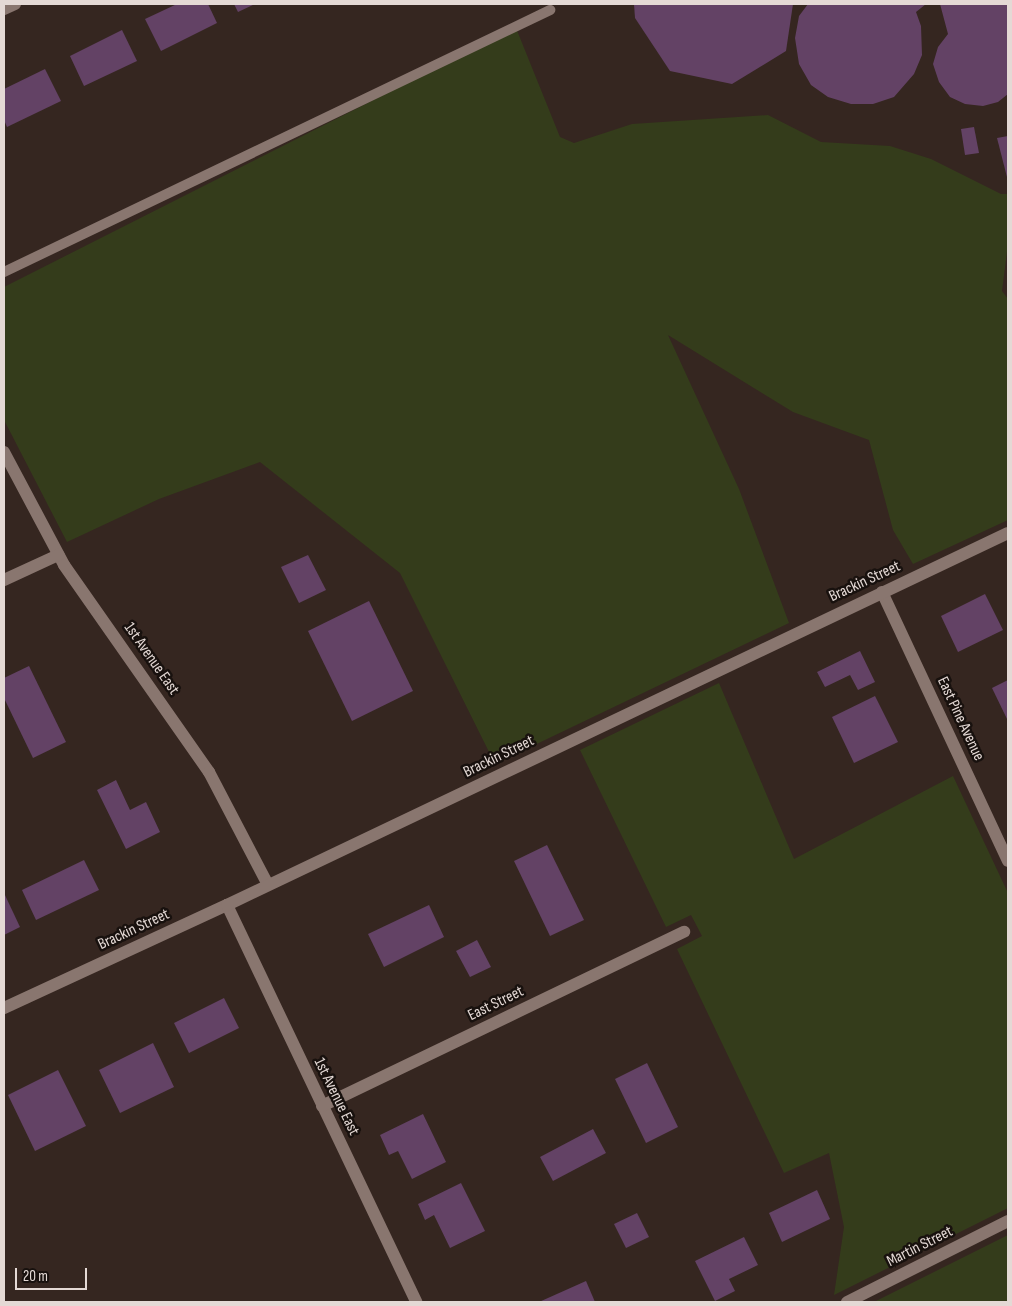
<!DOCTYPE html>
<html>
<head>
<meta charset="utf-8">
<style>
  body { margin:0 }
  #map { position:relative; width:1012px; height:1306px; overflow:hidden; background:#352620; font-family:"Sofia Sans Condensed",sans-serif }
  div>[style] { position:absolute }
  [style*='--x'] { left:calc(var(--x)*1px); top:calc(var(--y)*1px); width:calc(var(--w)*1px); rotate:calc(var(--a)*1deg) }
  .green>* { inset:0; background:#343c1b }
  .building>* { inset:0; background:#634265 }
  .lane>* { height:10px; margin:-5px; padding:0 5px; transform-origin:5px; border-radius:5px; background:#89766f }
  .street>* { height:12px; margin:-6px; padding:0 6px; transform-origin:6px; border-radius:6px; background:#89766f }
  span { translate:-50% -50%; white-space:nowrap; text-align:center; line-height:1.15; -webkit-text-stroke:5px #18110e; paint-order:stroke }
  .street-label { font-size:16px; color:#e4d9d5 }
  .frame { position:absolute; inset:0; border:5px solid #e4d9d5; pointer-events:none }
  .scale { position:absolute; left:15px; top:1268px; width:72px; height:22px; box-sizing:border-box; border:2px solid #e4d9d5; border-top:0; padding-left:6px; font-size:15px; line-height:18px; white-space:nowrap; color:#e4d9d5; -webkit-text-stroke:4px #18110e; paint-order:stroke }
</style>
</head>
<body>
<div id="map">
  <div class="green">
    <div style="clip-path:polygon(516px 28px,560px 137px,574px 143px,632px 124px,768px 115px,821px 142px,890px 146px,931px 159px,1001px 194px,1008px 194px,1008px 244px,1002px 291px,1008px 299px,1008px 520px,913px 564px,893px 530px,869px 440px,793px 412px,668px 335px,739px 489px,789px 623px,495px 764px,400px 573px,260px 462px,159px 499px,67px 542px,4px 420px,4px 287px)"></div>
    <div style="clip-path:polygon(719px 683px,794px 859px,953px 776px,1008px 893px,1008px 1208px,834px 1295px,844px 1227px,829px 1153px,784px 1173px,677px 949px,702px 936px,691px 915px,666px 927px,580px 750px)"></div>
    <div style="clip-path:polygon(1008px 1235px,1008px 1302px,874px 1302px)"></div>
  </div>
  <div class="building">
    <div style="clip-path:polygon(177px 4px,208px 4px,217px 23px,161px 51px,145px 19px)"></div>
    <div style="clip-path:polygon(234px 4px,255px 4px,238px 12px)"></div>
    <div style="clip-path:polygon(634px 4px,793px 4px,786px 51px,732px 84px,670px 71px,635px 18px)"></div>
    <div style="clip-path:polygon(808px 4px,926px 4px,916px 12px,921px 26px,922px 55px,914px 74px,894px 97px,873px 104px,851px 104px,828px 97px,811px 85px,799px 64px,795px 38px,799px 16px)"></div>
    <div style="clip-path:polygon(940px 4px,1008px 4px,1008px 94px,998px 102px,983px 106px,965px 104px,950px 97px,939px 82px,933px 64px,938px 47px,948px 34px)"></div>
    <div style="clip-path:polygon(122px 30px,137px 61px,84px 86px,70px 56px)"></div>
    <div style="clip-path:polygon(45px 69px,61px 101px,7px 127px,4px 120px,4px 89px)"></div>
    <div style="clip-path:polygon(974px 127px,979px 153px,965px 155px,961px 129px)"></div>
    <div style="clip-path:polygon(1008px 136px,1008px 181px,997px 138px)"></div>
    <div style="clip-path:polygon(308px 555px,326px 590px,299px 603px,281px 567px)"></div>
    <div style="clip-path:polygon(985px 594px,1003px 630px,958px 652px,941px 616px)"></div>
    <div style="clip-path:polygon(369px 601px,413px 691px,352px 721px,308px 631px)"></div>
    <div style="clip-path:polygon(860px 651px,875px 682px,858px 690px,850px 675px,825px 687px,817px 672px)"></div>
    <div style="clip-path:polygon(29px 666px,66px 742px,33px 758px,4px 698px,4px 678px)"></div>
    <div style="clip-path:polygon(1008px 680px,1008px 721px,992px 688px)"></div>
    <div style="clip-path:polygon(875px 696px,898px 742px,854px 763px,832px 717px)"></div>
    <div style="clip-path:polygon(116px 780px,130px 810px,146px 802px,160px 832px,126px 849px,97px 790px)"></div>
    <div style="clip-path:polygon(547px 845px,584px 920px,550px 936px,514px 861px)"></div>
    <div style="clip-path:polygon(84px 860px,99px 890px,36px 920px,22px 890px)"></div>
    <div style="clip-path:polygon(4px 893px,20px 927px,4px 935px)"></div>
    <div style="clip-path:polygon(429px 905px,444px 937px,384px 967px,368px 934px)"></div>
    <div style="clip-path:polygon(477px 940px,491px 967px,470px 977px,456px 951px)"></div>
    <div style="clip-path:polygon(224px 998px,239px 1028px,189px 1053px,174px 1023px)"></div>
    <div style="clip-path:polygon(153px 1043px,174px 1087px,120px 1113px,99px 1070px)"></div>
    <div style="clip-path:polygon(647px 1063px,678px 1127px,646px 1143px,615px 1079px)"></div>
    <div style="clip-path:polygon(58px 1070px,86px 1126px,35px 1151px,8px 1095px)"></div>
    <div style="clip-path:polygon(423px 1114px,446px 1162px,412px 1179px,398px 1151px,389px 1155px,380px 1135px)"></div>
    <div style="clip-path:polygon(593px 1129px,606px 1153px,553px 1181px,540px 1157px)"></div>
    <div style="clip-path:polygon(461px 1183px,485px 1231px,450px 1248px,434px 1215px,425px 1220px,418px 1204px)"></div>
    <div style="clip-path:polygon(817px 1190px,830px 1219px,782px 1242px,769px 1213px)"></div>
    <div style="clip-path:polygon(637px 1213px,649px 1237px,626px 1248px,614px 1224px)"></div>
    <div style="clip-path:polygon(744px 1237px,758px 1265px,729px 1279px,735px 1291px,715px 1301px,695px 1261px)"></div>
    <div style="clip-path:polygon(586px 1281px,595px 1302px,539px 1302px)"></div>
  </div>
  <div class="lane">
    <div style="--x:4;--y:272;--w:606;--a:-25.63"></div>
  </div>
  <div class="street">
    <div style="--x:4;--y:9;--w:12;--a:-24"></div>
    <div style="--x:4;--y:452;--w:128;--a:62"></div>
    <div style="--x:64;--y:565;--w:253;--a:55"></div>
    <div style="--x:209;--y:772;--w:127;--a:62.4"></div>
    <div style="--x:4;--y:580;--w:60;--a:-24.8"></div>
    <div style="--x:882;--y:592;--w:297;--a:64.9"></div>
    <div style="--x:227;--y:905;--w:440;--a:64.5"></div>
    <div style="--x:4;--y:1008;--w:246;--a:-24.8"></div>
    <div style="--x:227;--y:905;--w:865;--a:-25.47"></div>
    <div style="--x:322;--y:1106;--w:402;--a:-25.7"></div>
    <div style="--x:847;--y:1302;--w:180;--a:-26.7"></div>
  </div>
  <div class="street-label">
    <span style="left:865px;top:582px;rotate:-25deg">Brackin Street</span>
    <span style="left:151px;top:659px;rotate:55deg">1st Avenue East</span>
    <span style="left:960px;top:719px;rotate:65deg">East Pine Avenue</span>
    <span style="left:499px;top:757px;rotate:-26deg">Brackin Street</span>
    <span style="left:134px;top:930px;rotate:-25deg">Brackin Street</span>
    <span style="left:496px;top:1004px;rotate:-26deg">East Street</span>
    <span style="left:336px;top:1097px;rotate:64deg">1st Avenue East</span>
    <span style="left:920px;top:1247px;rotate:-27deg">Martin Street</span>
  </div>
  <div class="frame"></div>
  <div class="scale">20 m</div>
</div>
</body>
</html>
